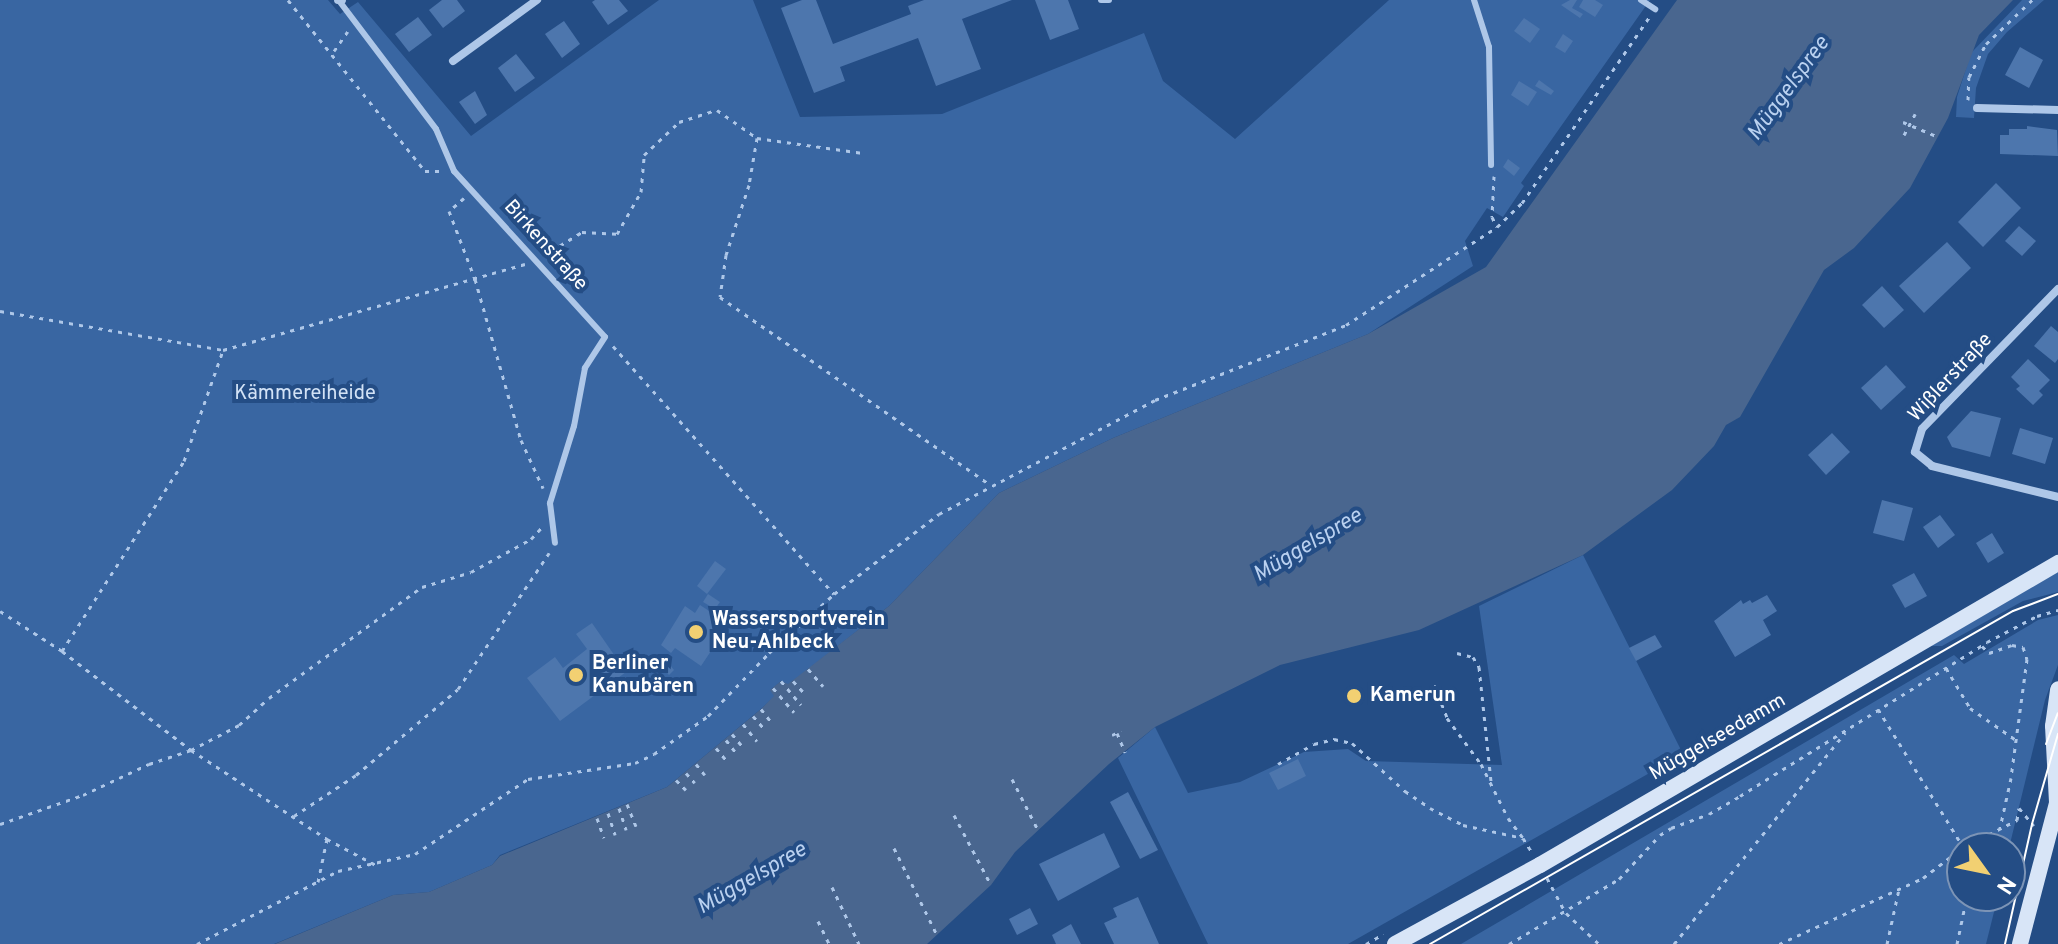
<!DOCTYPE html>
<html>
<head>
<meta charset="utf-8">
<style>
  body { margin:0 }
  #map { position:relative; width:2058px; height:944px; overflow:hidden; background:#244d85; font-family:Overpass,sans-serif }
  div>[style] { position:absolute }
  [style*='--x'] { left:calc(var(--x)*1px); top:calc(var(--y)*1px); width:calc(var(--w)*1px); rotate:calc(var(--a)*1deg) }
  .green>* { inset:0; background:#3966a2 }
  .water>* { inset:0; background:#49668f }
  .building>* { inset:0; background:#4d76ad }
  .path>* { height:3px; margin-top:-1.5px; transform-origin:0; background:repeating-linear-gradient(90deg,#aec7e8 0 4px,transparent 0 10px) }
  .lane>* { height:6px; margin:-3px; padding:0 3px; transform-origin:3px; border-radius:3px; background:#aec7e8 }
  .street>* { height:8px; margin:-4px; padding:0 4px; transform-origin:4px; border-radius:4px; background:#aec7e8 }
  .secondary>* { height:16px; margin:-8px; padding:0 8px; transform-origin:8px; border-radius:8px; background:#d8e5f7 }
  .tram>* { height:2px; margin:-1px; padding:0 1px; transform-origin:1px; border-radius:1px; background:#fff }
  .dots>* { width:22px; height:22px; translate:-50% -50%; box-sizing:border-box; border:4px solid #244d85; border-radius:50% }
  span { translate:-50% -50%; white-space:nowrap; text-align:center; line-height:1.15; -webkit-text-stroke:8px #244d85; paint-order:stroke }
  .street-label { font-size:20px; color:#fff }
  .park-label { font-size:20px; color:#d2e2f6 }
  .poi-label { font-size:20px; color:#fff; font-weight:700 }
  .left { translate:0 -50%; text-align:left }
  .water-label { font-size:22px; color:#bad1f0; font-style:italic }
  .north { position:absolute; left:1946px; top:832px; width:80px; height:80px; box-sizing:border-box; background:#244d85; border:2px solid #7c94b6; border-radius:50%; rotate:123deg; font-size:22px; font-weight:700; line-height:32px; text-align:center; color:#fff }
  .north::after { content:''; display:block; margin:auto; width:28px; height:36px; background:#f2d072; clip-path:polygon(50% 0,100% 100%,50% 72%,0 100%) }
</style>
</head>
<body>
<div id="map">
  <div class="green">
    <div style="clip-path:polygon(0 0,328px 0,340px 14px,358px 2px,471px 136px,659px 0,753px 0,800px 117px,942px 114px,1144px 33px,1163px 81px,1235px 139px,1389px 0,1650px 0,1521px 183px,1524px 186px,1503px 217px,1487px 208px,1465px 241px,1473px 266px,1368px 334px,1113px 438px,999px 493px,889px 606px,788px 685px,781px 681px,771px 690px,775px 696px,761px 709px,667px 787px,500px 855px,492px 865px,429px 892px,393px 895px,274px 944px,0 944px)"></div>
    <div style="clip-path:polygon(2022px 0,2044px 0,2007px 32px,1988px 54px,1976px 88px,1974px 118px,1956px 117px,1957px 97px,1971px 53px)"></div>
    <div style="clip-path:polygon(1583px 555px,1683px 754px,1348px 944px,1208px 944px,1118px 758px,1155px 727px,1188px 793px,1240px 782px,1304px 752px,1348px 749px,1366px 761px,1502px 765px,1479px 606px)"></div>
    <div style="clip-path:polygon(2058px 572px,2058px 592px,2023px 601px,1942px 646px,1931px 646px)"></div>
    <div style="clip-path:polygon(2058px 615px,2058px 665px,2045px 700px,2009px 848px,1962px 848px,1962px 896px,1998px 896px,1986px 944px,1461px 944px,1954px 655px,1964px 664px,2038px 620px)"></div>
  </div>
  <div class="water">
    <div style="clip-path:polygon(1677px 0,2013px 0,1979px 35px,1948px 118px,1910px 188px,1854px 248px,1824px 270px,1740px 417px,1726px 425px,1714px 446px,1672px 490px,1583px 555px,1419px 630px,1280px 665px,1155px 727px,1109px 764px,1015px 852px,991px 885px,927px 944px,275px 944px,393px 895px,429px 892px,492px 865px,500px 856px,667px 787px,761px 709px,774px 696px,770px 690px,781px 681px,788px 684px,889px 606px,999px 493px,1113px 438px,1368px 334px,1486px 267px)"></div>
  </div>
  <div class="building">
    <div style="clip-path:polygon(442px 0,457px 0,465px 11px,443px 28px,429px 10px)"></div>
    <div style="clip-path:polygon(595px 0,619px 0,628px 11px,608px 25px,592px 2px)"></div>
    <div style="clip-path:polygon(802px 0,816px 0,833px 44px,911px 14px,908px 6px,924px 0,1012px 0,962px 19px,981px 69px,936px 86px,918px 38px,840px 67px,845px 81px,814px 93px,781px 8px)"></div>
    <div style="clip-path:polygon(1035px 0,1068px 0,1079px 29px,1050px 40px)"></div>
    <div style="clip-path:polygon(1570px 0,1577px 0,1572px 8px,1583px 14px,1580px 18px,1561px 5px)"></div>
    <div style="clip-path:polygon(1583px 0,1595px 0,1603px 5px,1595px 17px,1579px 7px)"></div>
    <div style="clip-path:polygon(418px 17px,432px 35px,409px 52px,395px 34px)"></div>
    <div style="clip-path:polygon(1524px 18px,1540px 29px,1530px 43px,1514px 31px)"></div>
    <div style="clip-path:polygon(564px 21px,580px 44px,562px 58px,545px 34px)"></div>
    <div style="clip-path:polygon(1563px 34px,1573px 41px,1565px 53px,1555px 47px)"></div>
    <div style="clip-path:polygon(2020px 47px,2043px 60px,2029px 88px,2005px 75px)"></div>
    <div style="clip-path:polygon(516px 54px,535px 78px,515px 92px,498px 68px)"></div>
    <div style="clip-path:polygon(1539px 80px,1554px 91px,1551px 95px,1535px 86px)"></div>
    <div style="clip-path:polygon(1519px 81px,1537px 92px,1528px 106px,1511px 95px)"></div>
    <div style="clip-path:polygon(475px 91px,487px 115px,475px 124px,459px 102px)"></div>
    <div style="clip-path:polygon(2027px 126px,2057px 130px,2058px 156px,2000px 154px,2000px 135px,2009px 135px,2009px 129px,2027px 129px)"></div>
    <div style="clip-path:polygon(1508px 159px,1520px 168px,1514px 176px,1503px 167px)"></div>
    <div style="clip-path:polygon(1996px 183px,2021px 208px,1983px 247px,1958px 222px)"></div>
    <div style="clip-path:polygon(2019px 226px,2036px 241px,2022px 256px,2005px 241px)"></div>
    <div style="clip-path:polygon(1947px 242px,1971px 268px,1924px 313px,1899px 286px)"></div>
    <div style="clip-path:polygon(1882px 286px,1904px 310px,1884px 328px,1862px 305px)"></div>
    <div style="clip-path:polygon(2051px 326px,2058px 332px,2058px 359px,2055px 363px,2034px 346px)"></div>
    <div style="clip-path:polygon(2028px 359px,2050px 380px,2039px 391px,2043px 395px,2033px 405px,2016px 389px,2020px 386px,2011px 377px)"></div>
    <div style="clip-path:polygon(1886px 365px,1906px 387px,1881px 410px,1861px 388px)"></div>
    <div style="clip-path:polygon(1971px 411px,2001px 418px,1990px 457px,1952px 447px,1947px 437px)"></div>
    <div style="clip-path:polygon(2020px 428px,2053px 438px,2045px 464px,2012px 454px)"></div>
    <div style="clip-path:polygon(1832px 433px,1850px 452px,1826px 475px,1808px 455px)"></div>
    <div style="clip-path:polygon(1882px 500px,1913px 508px,1904px 541px,1873px 533px)"></div>
    <div style="clip-path:polygon(1940px 515px,1955px 535px,1938px 548px,1923px 527px)"></div>
    <div style="clip-path:polygon(1992px 533px,2004px 553px,1988px 563px,1976px 543px)"></div>
    <div style="clip-path:polygon(715px 561px,726px 569px,707px 594px,697px 586px)"></div>
    <div style="clip-path:polygon(1914px 573px,1927px 596px,1905px 608px,1892px 585px)"></div>
    <div style="clip-path:polygon(708px 594px,720px 602px,715px 609px,703px 602px)"></div>
    <div style="clip-path:polygon(1767px 595px,1777px 611px,1763px 620px,1771px 635px,1735px 657px,1714px 621px,1741px 600px,1743px 604px,1750px 600px,1752px 603px)"></div>
    <div style="clip-path:polygon(700px 605px,729px 624px,701px 666px,675px 648px,671px 653px,661px 645px,685px 606px,695px 613px)"></div>
    <div style="clip-path:polygon(592px 623px,626px 672px,560px 721px,527px 678px,555px 657px,563px 668px,587px 649px,576px 634px)"></div>
    <div style="clip-path:polygon(1655px 635px,1662px 647px,1636px 661px,1629px 648px)"></div>
    <div style="clip-path:polygon(662px 655px,674px 670px,669px 675px,656px 660px)"></div>
    <div style="clip-path:polygon(1298px 759px,1306px 776px,1278px 790px,1269px 773px)"></div>
    <div style="clip-path:polygon(1128px 792px,1158px 850px,1140px 859px,1110px 802px)"></div>
    <div style="clip-path:polygon(1104px 833px,1120px 867px,1058px 901px,1039px 864px)"></div>
    <div style="clip-path:polygon(1138px 897px,1159px 944px,1114px 944px,1104px 923px,1117px 917px,1113px 908px)"></div>
    <div style="clip-path:polygon(1030px 908px,1038px 924px,1017px 935px,1009px 919px)"></div>
    <div style="clip-path:polygon(1071px 924px,1081px 944px,1056px 944px,1052px 935px)"></div>
  </div>
  <div class="path">
    <div style="--x:288;--y:0;--w:219;--a:51.3"></div>
    <div style="--x:425;--y:171;--w:17;--a:0"></div>
    <div style="--x:334;--y:51;--w:24;--a:-55"></div>
    <div style="--x:1968;--y:100;--w:23;--a:-88"></div>
    <div style="--x:1969;--y:77;--w:37;--a:-63"></div>
    <div style="--x:1986;--y:44;--w:64;--a:-43.7"></div>
    <div style="--x:1903;--y:122;--w:39;--a:23"></div>
    <div style="--x:1904;--y:135;--w:24;--a:-62"></div>
    <div style="--x:757;--y:138;--w:107;--a:8.1"></div>
    <div style="--x:1494;--y:176;--w:41;--a:92.8"></div>
    <div style="--x:1492;--y:217;--w:11;--a:63"></div>
    <div style="--x:464;--y:198;--w:20;--a:139"></div>
    <div style="--x:449;--y:211;--w:73;--a:69.1"></div>
    <div style="--x:475;--y:279;--w:167;--a:74.1"></div>
    <div style="--x:521;--y:440;--w:53;--a:65.4"></div>
    <div style="--x:543;--y:256;--w:46;--a:-31.6"></div>
    <div style="--x:582;--y:232;--w:35;--a:3"></div>
    <div style="--x:617;--y:234;--w:48;--a:-60.3"></div>
    <div style="--x:641;--y:192;--w:37;--a:-85"></div>
    <div style="--x:644;--y:155;--w:48;--a:-43.3"></div>
    <div style="--x:679;--y:122;--w:40;--a:-18"></div>
    <div style="--x:717;--y:110;--w:49;--a:35"></div>
    <div style="--x:757;--y:138;--w:48;--a:99.7"></div>
    <div style="--x:749;--y:185;--w:74;--a:108.2"></div>
    <div style="--x:726;--y:255;--w:42;--a:98.1"></div>
    <div style="--x:720;--y:297;--w:329;--a:34.8"></div>
    <div style="--x:0;--y:311;--w:226;--a:9.9"></div>
    <div style="--x:223;--y:350;--w:314;--a:-15.9"></div>
    <div style="--x:613;--y:346;--w:332;--a:48.3"></div>
    <div style="--x:0;--y:611;--w:74;--a:32.8"></div>
    <div style="--x:62;--y:651;--w:163;--a:37.5"></div>
    <div style="--x:191;--y:750;--w:163;--a:33.2"></div>
    <div style="--x:327;--y:839;--w:55;--a:28"></div>
    <div style="--x:1982;--y:646;--w:10;--a:45"></div>
    <div style="--x:1989;--y:653;--w:24;--a:-19"></div>
    <div style="--x:2012;--y:645;--w:11;--a:10"></div>
    <div style="--x:2023;--y:647;--w:13;--a:72"></div>
    <div style="--x:2027;--y:659;--w:120;--a:97.7"></div>
    <div style="--x:2011;--y:778;--w:51;--a:102.4"></div>
    <div style="--x:62;--y:651;--w:226;--a:-57.3"></div>
    <div style="--x:184;--y:461;--w:118;--a:-70.6"></div>
    <div style="--x:1457;--y:653;--w:16;--a:14"></div>
    <div style="--x:1473;--y:657;--w:12;--a:59"></div>
    <div style="--x:1479;--y:667;--w:116;--a:84"></div>
    <div style="--x:1946;--y:668;--w:47;--a:59"></div>
    <div style="--x:1970;--y:708;--w:56;--a:34.8"></div>
    <div style="--x:808;--y:669;--w:23;--a:49"></div>
    <div style="--x:781;--y:681;--w:31;--a:50"></div>
    <div style="--x:793;--y:681;--w:19;--a:47"></div>
    <div style="--x:1434;--y:685;--w:35;--a:68"></div>
    <div style="--x:1447;--y:718;--w:57;--a:53.5"></div>
    <div style="--x:1481;--y:764;--w:60;--a:63.4"></div>
    <div style="--x:1508;--y:818;--w:25;--a:53"></div>
    <div style="--x:773;--y:688;--w:32;--a:49"></div>
    <div style="--x:761;--y:709;--w:18;--a:52"></div>
    <div style="--x:1878;--y:709;--w:163;--a:58.3"></div>
    <div style="--x:753;--y:716;--w:18;--a:49"></div>
    <div style="--x:743;--y:724;--w:22;--a:51"></div>
    <div style="--x:1117;--y:733;--w:21;--a:67"></div>
    <div style="--x:732;--y:734;--w:17;--a:50"></div>
    <div style="--x:1112;--y:735;--w:10;--a:-24"></div>
    <div style="--x:726;--y:740;--w:18;--a:52"></div>
    <div style="--x:716;--y:748;--w:16;--a:50"></div>
    <div style="--x:696;--y:764;--w:14;--a:51"></div>
    <div style="--x:1278;--y:764;--w:41;--a:-29.1"></div>
    <div style="--x:1314;--y:744;--w:21;--a:-14"></div>
    <div style="--x:1334;--y:739;--w:18;--a:13"></div>
    <div style="--x:1352;--y:743;--w:72;--a:42.2"></div>
    <div style="--x:1405;--y:791;--w:30;--a:34"></div>
    <div style="--x:1430;--y:808;--w:37;--a:27"></div>
    <div style="--x:1463;--y:825;--w:61;--a:12.2"></div>
    <div style="--x:1523;--y:838;--w:15;--a:58"></div>
    <div style="--x:686;--y:773;--w:13;--a:48"></div>
    <div style="--x:1012;--y:779;--w:57;--a:63"></div>
    <div style="--x:676;--y:780;--w:14;--a:45"></div>
    <div style="--x:627;--y:804;--w:24;--a:68"></div>
    <div style="--x:619;--y:808;--w:23;--a:72"></div>
    <div style="--x:608;--y:813;--w:23;--a:72"></div>
    <div style="--x:954;--y:815;--w:79;--a:62.1"></div>
    <div style="--x:294;--y:816;--w:74;--a:-33.5"></div>
    <div style="--x:356;--y:775;--w:133;--a:-40.1"></div>
    <div style="--x:458;--y:689;--w:164;--a:-56.2"></div>
    <div style="--x:597;--y:818;--w:21;--a:71"></div>
    <div style="--x:0;--y:824;--w:88;--a:-19.3"></div>
    <div style="--x:83;--y:795;--w:73;--a:-25.2"></div>
    <div style="--x:149;--y:764;--w:44;--a:-18.4"></div>
    <div style="--x:191;--y:750;--w:54;--a:-27.5"></div>
    <div style="--x:239;--y:725;--w:40;--a:-42"></div>
    <div style="--x:269;--y:698;--w:189;--a:-36"></div>
    <div style="--x:422;--y:587;--w:51;--a:-17"></div>
    <div style="--x:471;--y:572;--w:68;--a:-28.8"></div>
    <div style="--x:531;--y:539;--w:16;--a:-47"></div>
    <div style="--x:894;--y:848;--w:97;--a:63.7"></div>
    <div style="--x:1962;--y:848;--w:62;--a:-27"></div>
    <div style="--x:2017;--y:820;--w:12;--a:-81"></div>
    <div style="--x:2019;--y:808;--w:23;--a:50"></div>
    <div style="--x:1976;--y:848;--w:10;--a:-79"></div>
    <div style="--x:1547;--y:878;--w:40;--a:62"></div>
    <div style="--x:1566;--y:913;--w:45;--a:43.2"></div>
    <div style="--x:318;--y:882;--w:44;--a:-78.2"></div>
    <div style="--x:832;--y:887;--w:63;--a:64.7"></div>
    <div style="--x:818;--y:921;--w:25;--a:64"></div>
    <div style="--x:197;--y:944;--w:159;--a:-27.4"></div>
    <div style="--x:338;--y:871;--w:79;--a:-12.4"></div>
    <div style="--x:415;--y:854;--w:136;--a:-33.6"></div>
    <div style="--x:528;--y:779;--w:108;--a:-8.5"></div>
    <div style="--x:635;--y:763;--w:21;--a:-25"></div>
    <div style="--x:654;--y:754;--w:66;--a:-35.1"></div>
    <div style="--x:708;--y:716;--w:88;--a:-45.9"></div>
    <div style="--x:769;--y:653;--w:88;--a:-42.2"></div>
    <div style="--x:834;--y:594;--w:132;--a:-37.3"></div>
    <div style="--x:939;--y:514;--w:244;--a:-27.8"></div>
    <div style="--x:1155;--y:400;--w:205;--a:-21.4"></div>
    <div style="--x:1346;--y:325;--w:180;--a:-33"></div>
    <div style="--x:1497;--y:227;--w:35;--a:-44"></div>
    <div style="--x:1522;--y:203;--w:227;--a:-55.6"></div>
    <div style="--x:1366;--y:944;--w:20;--a:-30"></div>
    <div style="--x:1509;--y:944;--w:128;--a:-30.6"></div>
    <div style="--x:1619;--y:879;--w:60;--a:-47"></div>
    <div style="--x:1660;--y:835;--w:13;--a:-32"></div>
    <div style="--x:1671;--y:828;--w:40;--a:-20.2"></div>
    <div style="--x:1709;--y:814;--w:36;--a:-30"></div>
    <div style="--x:1740;--y:796;--w:291;--a:-31.9"></div>
    <div style="--x:1987;--y:642;--w:56;--a:-27.5"></div>
    <div style="--x:2037;--y:616;--w:22;--a:-16"></div>
    <div style="--x:1674;--y:944;--w:272;--a:-51"></div>
    <div style="--x:1779;--y:944;--w:158;--a:-24.6"></div>
    <div style="--x:1923;--y:878;--w:49;--a:-37.6"></div>
    <div style="--x:1887;--y:944;--w:56;--a:-77.7"></div>
    <div style="--x:1957;--y:944;--w:49;--a:-78.2"></div>
  </div>
  <div class="lane">
    <div style="--x:1101;--y:0;--w:8;--a:0"></div>
    <div style="--x:1474;--y:0;--w:49;--a:72.3"></div>
    <div style="--x:1489;--y:47;--w:118;--a:89"></div>
    <div style="--x:1641;--y:0;--w:17;--a:33"></div>
    <div style="--x:340;--y:2;--w:159;--a:52.9"></div>
    <div style="--x:436;--y:129;--w:46;--a:66.8"></div>
    <div style="--x:454;--y:171;--w:224;--a:47.7"></div>
    <div style="--x:605;--y:337;--w:37;--a:123"></div>
    <div style="--x:585;--y:368;--w:59;--a:100.7"></div>
    <div style="--x:574;--y:426;--w:81;--a:107.3"></div>
    <div style="--x:550;--y:503;--w:40;--a:82.9"></div>
  </div>
  <div class="street">
    <div style="--x:338;--y:0;--w:4;--a:0"></div>
    <div style="--x:453;--y:61;--w:104;--a:-36"></div>
    <div style="--x:1977;--y:108;--w:81;--a:1.4"></div>
    <div style="--x:2058;--y:289;--w:195;--a:134.2"></div>
    <div style="--x:1922;--y:429;--w:24;--a:107"></div>
    <div style="--x:1915;--y:452;--w:22;--a:39"></div>
    <div style="--x:1932;--y:466;--w:130;--a:13.8"></div>
  </div>
  <div class="secondary">
    <div style="--x:2057;--y:802;--w:76;--a:-93"></div>
    <div style="--x:2053;--y:726;--w:37;--a:-82"></div>
    <div style="--x:1395;--y:944;--w:165;--a:-28.6"></div>
    <div style="--x:1540;--y:865;--w:600;--a:-30.24"></div>
    <div style="--x:2020;--y:944;--w:150;--a:-75.3"></div>
  </div>
  <div class="tram">
    <div style="--x:2046;--y:744;--w:33;--a:-69"></div>
    <div style="--x:1430;--y:944;--w:671;--a:-29.73"></div>
    <div style="--x:2013;--y:611;--w:48;--a:-20.7"></div>
    <div style="--x:2005;--y:944;--w:123;--a:-77.3"></div>
    <div style="--x:2032;--y:824;--w:94;--a:-73.9"></div>
  </div>
  <div class="dots">
    <div style="left:696px;top:632px;background:#f2d072"></div>
    <div style="left:576px;top:675px;background:#f2d072"></div>
    <div style="left:1354px;top:696px;background:#f2d072"></div>
  </div>
  <div class="street-label">
    <span style="left:545px;top:246px;rotate:48deg">Birkenstraße</span>
    <span style="left:1951px;top:378px;rotate:-47deg">Wißlerstraße</span>
    <span style="left:1718px;top:738px;rotate:-30deg">Müggelseedamm</span>
  </div>
  <div class="park-label">
    <span style="left:305px;top:394px">Kämmereiheide</span>
  </div>
  <div class="poi-label">
    <span class="left" style="left:712px;top:632px">Wassersportverein<br>Neu-Ahlbeck</span>
    <span class="left" style="left:592px;top:676px">Berliner<br>Kanubären</span>
    <span class="left" style="left:1370px;top:696px">Kamerun</span>
  </div>
  <div class="water-label">
    <span style="left:1789px;top:89px;rotate:-54deg">Müggelspree</span>
    <span style="left:1308px;top:546px;rotate:-31deg">Müggelspree</span>
    <span style="left:752px;top:879px;rotate:-30deg">Müggelspree</span>
  </div>
  <div class="north">N</div>
</div>
</body>
</html>
